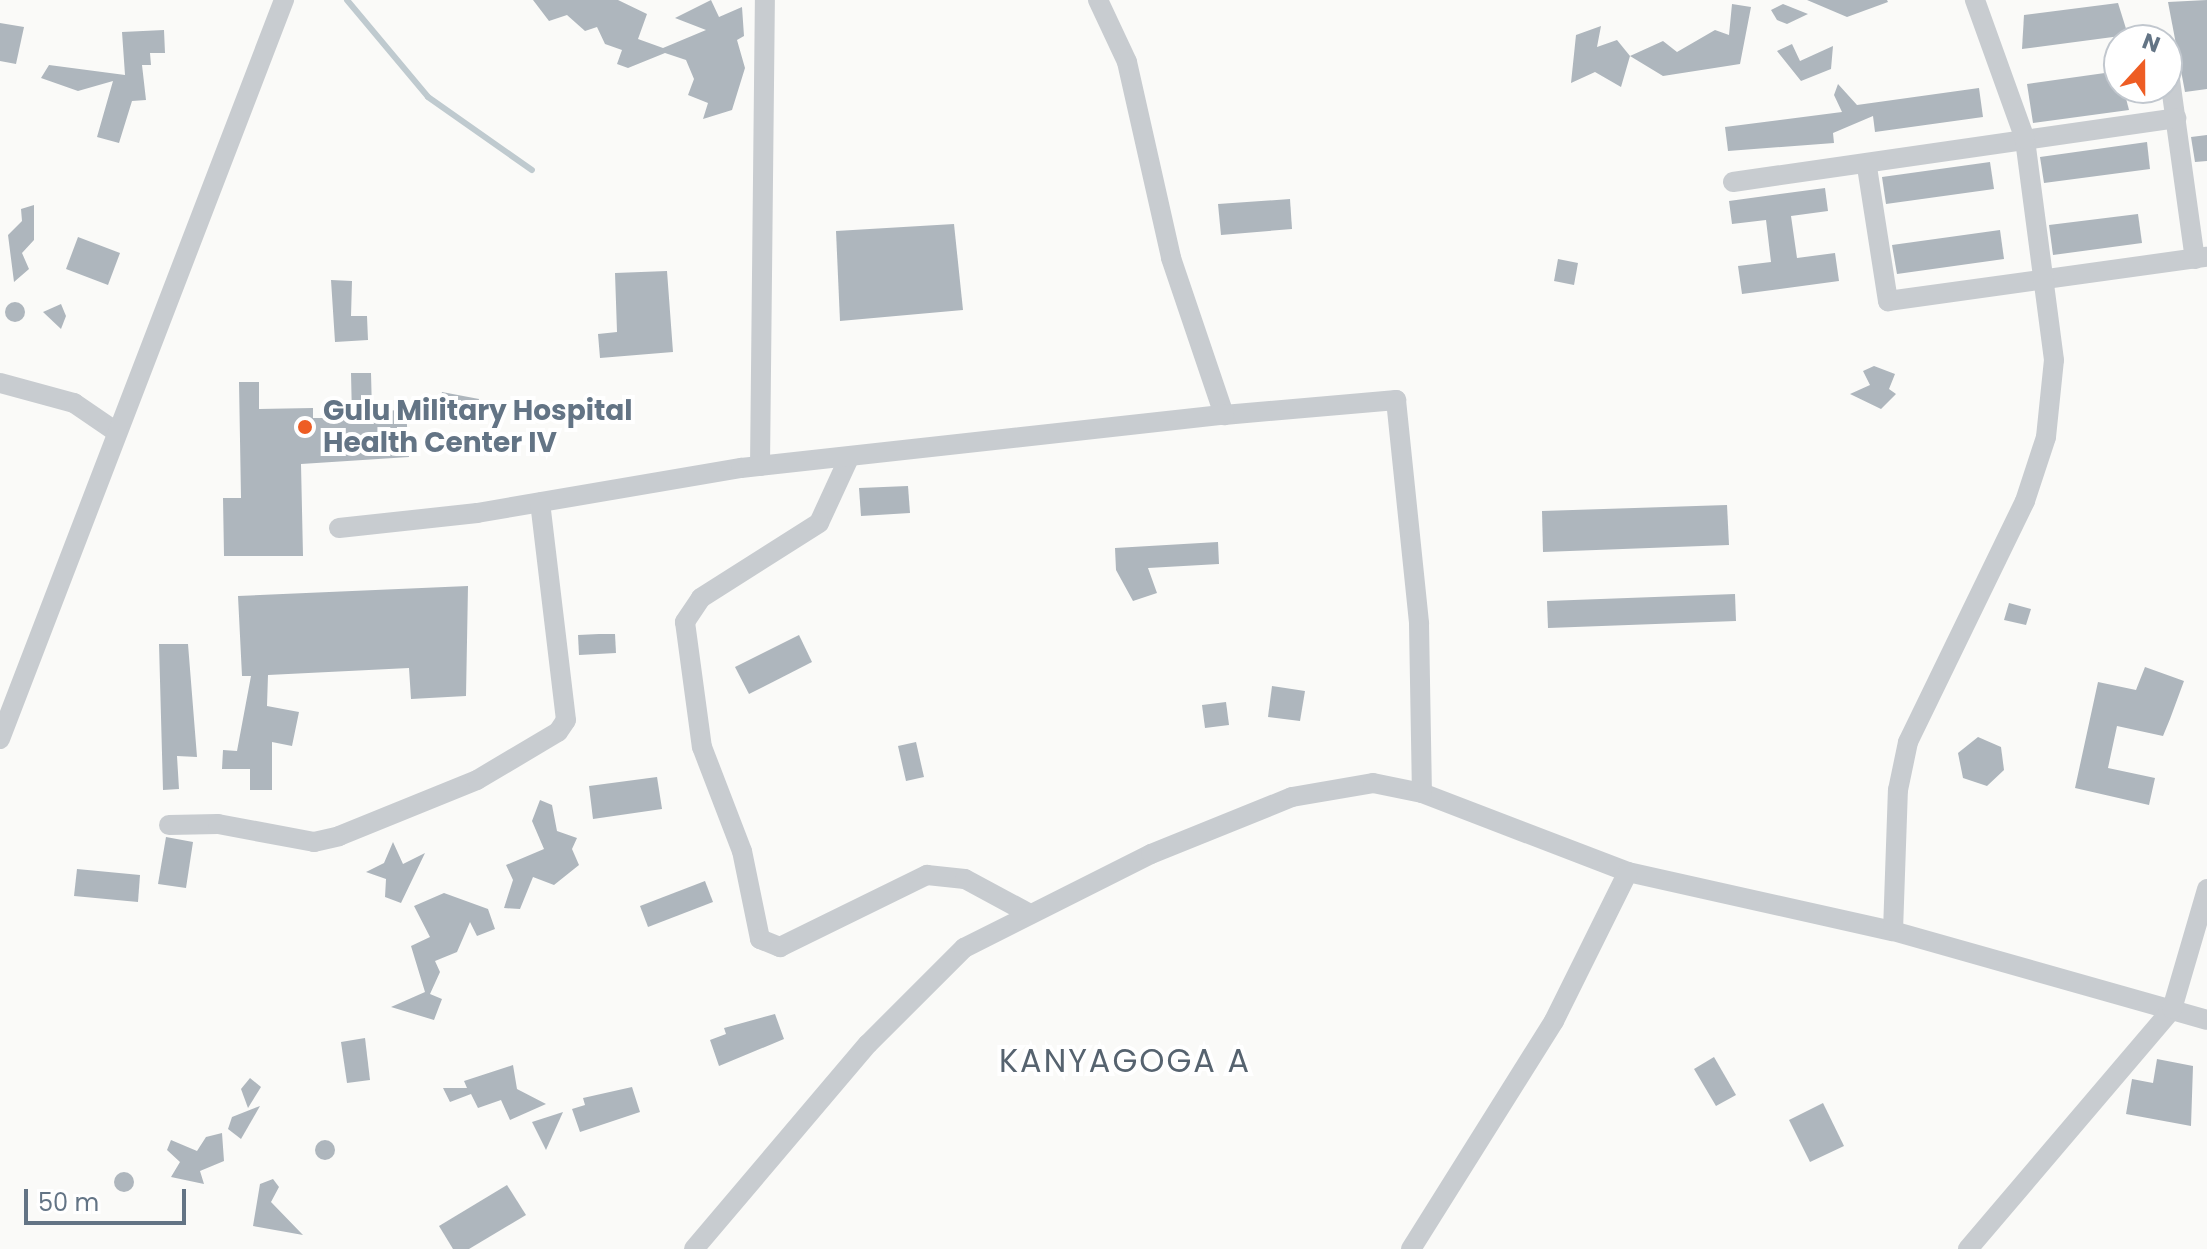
<!DOCTYPE html>
<html>
<head>
<meta charset="utf-8">
<style>
  body { margin:0 }
  #map { position:relative; width:2207px; height:1249px; overflow:hidden; background:#fafaf8; font-family:Poppins,sans-serif }
  div>[style] { position:absolute }
  [style*='--x'] { left:calc(var(--x)*1px); top:calc(var(--y)*1px); width:calc(var(--w)*1px); rotate:calc(var(--a)*1deg) }
  .stream>* { height:6px; margin:-3px; padding:0 3px; transform-origin:3px; border-radius:3px; background:#bfcacf }
  .building>* { inset:0; background:#aeb6bd }
  .round { border-radius:50% }
  .minor>* { height:20px; margin:-10px; padding:0 10px; transform-origin:10px; border-radius:10px; background:#c8ccd0 }
  .dots>* { width:22px; height:22px; translate:-50% -50%; box-sizing:border-box; border:4px solid #fff; border-radius:50% }
  span { translate:-50% -50%; white-space:nowrap; text-align:center; line-height:1.15; -webkit-text-stroke:8px #fff; paint-order:stroke }
  .poi-label { font-size:28px; color:#637485; font-weight:700 }
  .left { translate:0 -50%; text-align:left }
  .quarter-label { font-size:32px; color:#56636f; letter-spacing:2px }
  .north { position:absolute; left:2103px; top:24px; width:80px; height:80px; box-sizing:border-box; background:#fff; border:2px solid #c1c7ce; border-radius:50%; rotate:21deg; font-size:22px; font-weight:700; line-height:32px; text-align:center; color:#637485 }
  .north::after { content:''; display:block; margin:auto; width:28px; height:36px; background:#ee5d24; clip-path:polygon(50% 0,100% 100%,50% 72%,0 100%) }
  .scale { position:absolute; left:24px; top:1189px; width:162px; height:36px; box-sizing:border-box; border:4px solid #637485; border-top:0; padding-left:10px; font-size:24px; line-height:28px; white-space:nowrap; color:#637485; -webkit-text-stroke:6px #fff; paint-order:stroke }
</style>
</head>
<body>
<div id="map">
  <div class="stream">
    <div style="--x:347;--y:0;--w:126;--a:50.1"></div>
    <div style="--x:428;--y:97;--w:127;--a:35.1"></div>
  </div>
  <div class="building">
    <div style="clip-path:polygon(533px 0,618px 0,647px 14px,638px 39px,663px 48px,706px 30px,675px 18px,711px 0,719px 17px,742px 7px,744px 36px,737px 40px,745px 68px,732px 110px,703px 119px,708px 103px,688px 95px,694px 79px,686px 60px,665px 53px,628px 68px,617px 64px,622px 50px,605px 44px,597px 27px,585px 31px,567px 15px,549px 21px)"></div>
    <div style="clip-path:polygon(1807px 0,1887px 0,1888px 2px,1847px 17px)"></div>
    <div style="clip-path:polygon(2207px 0,2207px 89px,2185px 92px,2168px 2px)"></div>
    <div style="clip-path:polygon(2118px 3px,2128px 35px,2022px 49px,2024px 15px)"></div>
    <div style="clip-path:polygon(1732px 4px,1751px 7px,1740px 64px,1663px 76px,1630px 56px,1621px 87px,1595px 72px,1571px 83px,1576px 35px,1601px 26px,1597px 47px,1617px 40px,1630px 56px,1663px 41px,1677px 52px,1715px 30px,1729px 35px)"></div>
    <div style="clip-path:polygon(1783px 4px,1808px 14px,1787px 24px,1777px 20px,1771px 10px)"></div>
    <div style="clip-path:polygon(0 23px,24px 27px,16px 64px,0 61px)"></div>
    <div style="clip-path:polygon(164px 30px,165px 53px,150px 53px,151px 65px,142px 65px,146px 100px,132px 101px,119px 143px,97px 137px,113px 81px,78px 91px,41px 78px,49px 65px,125px 75px,122px 32px)"></div>
    <div style="clip-path:polygon(1792px 44px,1800px 61px,1833px 46px,1831px 69px,1801px 81px,1777px 51px)"></div>
    <div style="clip-path:polygon(2119px 71px,2129px 110px,2033px 123px,2027px 84px)"></div>
    <div style="clip-path:polygon(1838px 84px,1857px 105px,1979px 88px,1983px 117px,1875px 132px,1873px 116px,1833px 133px,1834px 143px,1728px 151px,1725px 127px,1842px 112px,1834px 95px)"></div>
    <div style="clip-path:polygon(2207px 135px,2207px 161px,2195px 162px,2191px 137px)"></div>
    <div style="clip-path:polygon(2147px 142px,2150px 169px,2044px 183px,2040px 157px)"></div>
    <div style="clip-path:polygon(1990px 162px,1994px 189px,1886px 204px,1882px 177px)"></div>
    <div style="clip-path:polygon(1825px 188px,1828px 211px,1791px 216px,1797px 258px,1835px 253px,1839px 281px,1742px 294px,1738px 266px,1771px 262px,1766px 220px,1732px 224px,1729px 201px)"></div>
    <div style="clip-path:polygon(1290px 199px,1292px 229px,1221px 235px,1218px 204px)"></div>
    <div style="clip-path:polygon(34px 205px,34px 240px,22px 253px,29px 269px,14px 282px,8px 235px,22px 221px,21px 209px)"></div>
    <div style="clip-path:polygon(2138px 214px,2142px 243px,2053px 255px,2049px 225px)"></div>
    <div style="clip-path:polygon(954px 224px,963px 310px,840px 321px,836px 231px)"></div>
    <div style="clip-path:polygon(2000px 230px,2004px 259px,1897px 274px,1892px 245px)"></div>
    <div style="clip-path:polygon(78px 237px,120px 253px,108px 285px,66px 269px)"></div>
    <div style="clip-path:polygon(1558px 259px,1578px 263px,1574px 285px,1554px 281px)"></div>
    <div style="clip-path:polygon(667px 271px,673px 352px,600px 358px,598px 334px,617px 332px,615px 273px)"></div>
    <div style="clip-path:polygon(331px 280px,352px 281px,351px 316px,367px 316px,368px 340px,335px 342px)"></div>
    <div class="round" style="left:5px;top:302px;width:20px;height:20px"></div>
    <div style="clip-path:polygon(61px 304px,66px 316px,61px 329px,43px 312px)"></div>
    <div style="clip-path:polygon(1874px 366px,1895px 374px,1889px 389px,1896px 394px,1881px 409px,1850px 394px,1870px 385px,1863px 371px)"></div>
    <div style="clip-path:polygon(351px 373px,371px 373px,372px 411px,406px 410px,409px 457px,301px 464px,303px 556px,224px 556px,223px 498px,241px 498px,239px 382px,259px 382px,259px 409px,313px 408px,313px 418px,352px 418px)"></div>
    <div style="clip-path:polygon(442px 392px,479px 399px,476px 417px,438px 410px)"></div>
    <div style="clip-path:polygon(908px 486px,910px 513px,861px 516px,859px 488px)"></div>
    <div style="clip-path:polygon(1727px 505px,1729px 545px,1543px 552px,1542px 511px)"></div>
    <div style="clip-path:polygon(1218px 542px,1219px 564px,1148px 568px,1157px 593px,1133px 601px,1116px 570px,1115px 548px)"></div>
    <div style="clip-path:polygon(468px 586px,466px 696px,411px 699px,409px 668px,268px 675px,267px 706px,299px 712px,292px 746px,272px 742px,272px 790px,250px 790px,250px 769px,222px 769px,223px 750px,237px 751px,251px 676px,242px 676px,238px 596px)"></div>
    <div style="clip-path:polygon(1735px 594px,1736px 621px,1548px 628px,1547px 601px)"></div>
    <div style="clip-path:polygon(2009px 603px,2031px 609px,2026px 625px,2004px 620px)"></div>
    <div style="clip-path:polygon(599px 634px,615px 634px,616px 653px,579px 655px,578px 635px)"></div>
    <div style="clip-path:polygon(799px 635px,812px 662px,749px 694px,735px 667px)"></div>
    <div style="clip-path:polygon(159px 644px,188px 644px,197px 757px,177px 756px,179px 789px,163px 790px)"></div>
    <div style="clip-path:polygon(2145px 667px,2184px 681px,2170px 719px,2163px 736px,2117px 726px,2108px 768px,2155px 778px,2149px 805px,2075px 788px,2098px 682px,2136px 690px)"></div>
    <div style="clip-path:polygon(1272px 686px,1305px 691px,1300px 721px,1268px 717px)"></div>
    <div style="clip-path:polygon(1226px 702px,1229px 725px,1205px 728px,1202px 705px)"></div>
    <div style="clip-path:polygon(1978px 737px,2001px 747px,2004px 770px,1987px 786px,1963px 778px,1958px 753px)"></div>
    <div style="clip-path:polygon(916px 742px,924px 777px,906px 781px,898px 746px)"></div>
    <div style="clip-path:polygon(657px 777px,662px 809px,593px 819px,589px 786px)"></div>
    <div style="clip-path:polygon(540px 800px,552px 805px,557px 831px,577px 838px,572px 849px,579px 865px,554px 885px,533px 877px,520px 909px,504px 908px,513px 880px,506px 865px,544px 849px,532px 821px)"></div>
    <div style="clip-path:polygon(166px 837px,193px 842px,186px 888px,158px 884px)"></div>
    <div style="clip-path:polygon(393px 842px,403px 864px,425px 853px,401px 903px,385px 897px,386px 879px,366px 872px,384px 863px)"></div>
    <div style="clip-path:polygon(77px 869px,140px 875px,138px 902px,74px 896px)"></div>
    <div style="clip-path:polygon(705px 881px,713px 902px,648px 927px,640px 906px)"></div>
    <div style="clip-path:polygon(444px 893px,488px 909px,495px 929px,477px 936px,470px 922px,457px 952px,435px 961px,440px 972px,430px 994px,442px 999px,434px 1020px,391px 1007px,425px 992px,411px 946px,430px 937px,414px 906px)"></div>
    <div style="clip-path:polygon(775px 1014px,784px 1039px,719px 1066px,710px 1040px,726px 1034px,724px 1028px)"></div>
    <div style="clip-path:polygon(365px 1038px,370px 1080px,347px 1083px,341px 1042px)"></div>
    <div style="clip-path:polygon(1714px 1057px,1736px 1095px,1716px 1106px,1694px 1069px)"></div>
    <div style="clip-path:polygon(2157px 1059px,2193px 1066px,2191px 1126px,2126px 1114px,2132px 1079px,2153px 1083px)"></div>
    <div style="clip-path:polygon(513px 1065px,517px 1089px,546px 1104px,510px 1120px,501px 1100px,478px 1108px,471px 1094px,450px 1102px,443px 1088px,467px 1088px,464px 1081px)"></div>
    <div style="clip-path:polygon(250px 1078px,261px 1087px,248px 1108px,241px 1089px)"></div>
    <div style="clip-path:polygon(632px 1087px,640px 1112px,580px 1132px,572px 1109px,585px 1105px,583px 1098px)"></div>
    <div style="clip-path:polygon(1823px 1103px,1844px 1146px,1810px 1162px,1789px 1120px)"></div>
    <div style="clip-path:polygon(260px 1106px,241px 1139px,228px 1129px,232px 1117px)"></div>
    <div style="clip-path:polygon(563px 1112px,546px 1150px,532px 1122px)"></div>
    <div style="clip-path:polygon(222px 1133px,224px 1161px,200px 1171px,204px 1184px,171px 1177px,180px 1162px,167px 1150px,171px 1140px,197px 1151px,206px 1137px)"></div>
    <div class="round" style="left:315px;top:1140px;width:20px;height:20px"></div>
    <div class="round" style="left:114px;top:1172px;width:20px;height:20px"></div>
    <div style="clip-path:polygon(273px 1179px,279px 1187px,271px 1202px,303px 1235px,253px 1226px,260px 1184px)"></div>
    <div style="clip-path:polygon(507px 1185px,526px 1215px,469px 1249px,453px 1249px,439px 1226px)"></div>
  </div>
  <div class="minor">
    <div style="--x:1098;--y:0;--w:68;--a:64.9"></div>
    <div style="--x:1127;--y:62;--w:201;--a:77.3"></div>
    <div style="--x:1171;--y:258;--w:166;--a:71.3"></div>
    <div style="--x:1224;--y:415;--w:173;--a:-5"></div>
    <div style="--x:1396;--y:400;--w:225;--a:84.1"></div>
    <div style="--x:1419;--y:624;--w:169;--a:89"></div>
    <div style="--x:1422;--y:793;--w:221;--a:21"></div>
    <div style="--x:1628;--y:872;--w:271;--a:12.6"></div>
    <div style="--x:1893;--y:931;--w:326;--a:15.8"></div>
    <div style="--x:2167;--y:58;--w:203;--a:82.1"></div>
    <div style="--x:1867;--y:167;--w:136;--a:81.1"></div>
    <div style="--x:1888;--y:301;--w:322;--a:-7.9"></div>
    <div style="--x:1733;--y:182;--w:448;--a:-8.2"></div>
    <div style="--x:0;--y:383;--w:77;--a:15.1"></div>
    <div style="--x:74;--y:403;--w:50;--a:34.3"></div>
    <div style="--x:848;--y:460;--w:69;--a:114.7"></div>
    <div style="--x:819;--y:523;--w:140;--a:147.6"></div>
    <div style="--x:701;--y:598;--w:29;--a:124"></div>
    <div style="--x:685;--y:622;--w:126;--a:82.3"></div>
    <div style="--x:702;--y:747;--w:111;--a:69"></div>
    <div style="--x:742;--y:851;--w:90;--a:78.4"></div>
    <div style="--x:760;--y:939;--w:22;--a:22"></div>
    <div style="--x:780;--y:947;--w:164;--a:-26.1"></div>
    <div style="--x:927;--y:875;--w:38;--a:6"></div>
    <div style="--x:965;--y:879;--w:74;--a:28.3"></div>
    <div style="--x:760;--y:466;--w:466;--a:-89.4"></div>
    <div style="--x:339;--y:528;--w:139;--a:-6.2"></div>
    <div style="--x:477;--y:513;--w:268;--a:-9.7"></div>
    <div style="--x:741;--y:468;--w:486;--a:-6.3"></div>
    <div style="--x:0;--y:739;--w:792;--a:-68.98"></div>
    <div style="--x:169;--y:825;--w:49;--a:-1.2"></div>
    <div style="--x:218;--y:824;--w:98;--a:10.6"></div>
    <div style="--x:314;--y:842;--w:26;--a:-13"></div>
    <div style="--x:339;--y:836;--w:149;--a:-22.1"></div>
    <div style="--x:477;--y:780;--w:94;--a:-30.7"></div>
    <div style="--x:558;--y:732;--w:14;--a:-56"></div>
    <div style="--x:566;--y:720;--w:219;--a:-96.8"></div>
    <div style="--x:1893;--y:931;--w:141;--a:-88"></div>
    <div style="--x:1898;--y:790;--w:49;--a:-78.2"></div>
    <div style="--x:1908;--y:742;--w:268;--a:-64.1"></div>
    <div style="--x:2025;--y:501;--w:67;--a:-71.8"></div>
    <div style="--x:2046;--y:437;--w:77;--a:-84.1"></div>
    <div style="--x:2054;--y:360;--w:223;--a:-97.5"></div>
    <div style="--x:2025;--y:139;--w:148;--a:-109.8"></div>
    <div style="--x:694;--y:1249;--w:269;--a:-49.7"></div>
    <div style="--x:868;--y:1044;--w:136;--a:-45"></div>
    <div style="--x:964;--y:948;--w:209;--a:-26.7"></div>
    <div style="--x:1151;--y:854;--w:152;--a:-22"></div>
    <div style="--x:1292;--y:797;--w:82;--a:-9.8"></div>
    <div style="--x:1373;--y:783;--w:50;--a:11.5"></div>
    <div style="--x:1411;--y:1249;--w:269;--a:-57.9"></div>
    <div style="--x:1554;--y:1021;--w:166;--a:-63.6"></div>
    <div style="--x:1968;--y:1249;--w:315;--a:-49.6"></div>
    <div style="--x:2172;--y:1009;--w:125;--a:-73.7"></div>
  </div>
  <div class="dots">
    <div style="left:305px;top:427px;background:#ee5d24"></div>
  </div>
  <div class="poi-label">
    <span class="left" style="left:323px;top:427px">Gulu Military Hospital<br>Health Center IV</span>
  </div>
  <div class="quarter-label">
    <span style="left:1125px;top:1061px">KANYAGOGA A</span>
  </div>
  <div class="north">N</div>
  <div class="scale">50 m</div>
</div>
</body>
</html>
